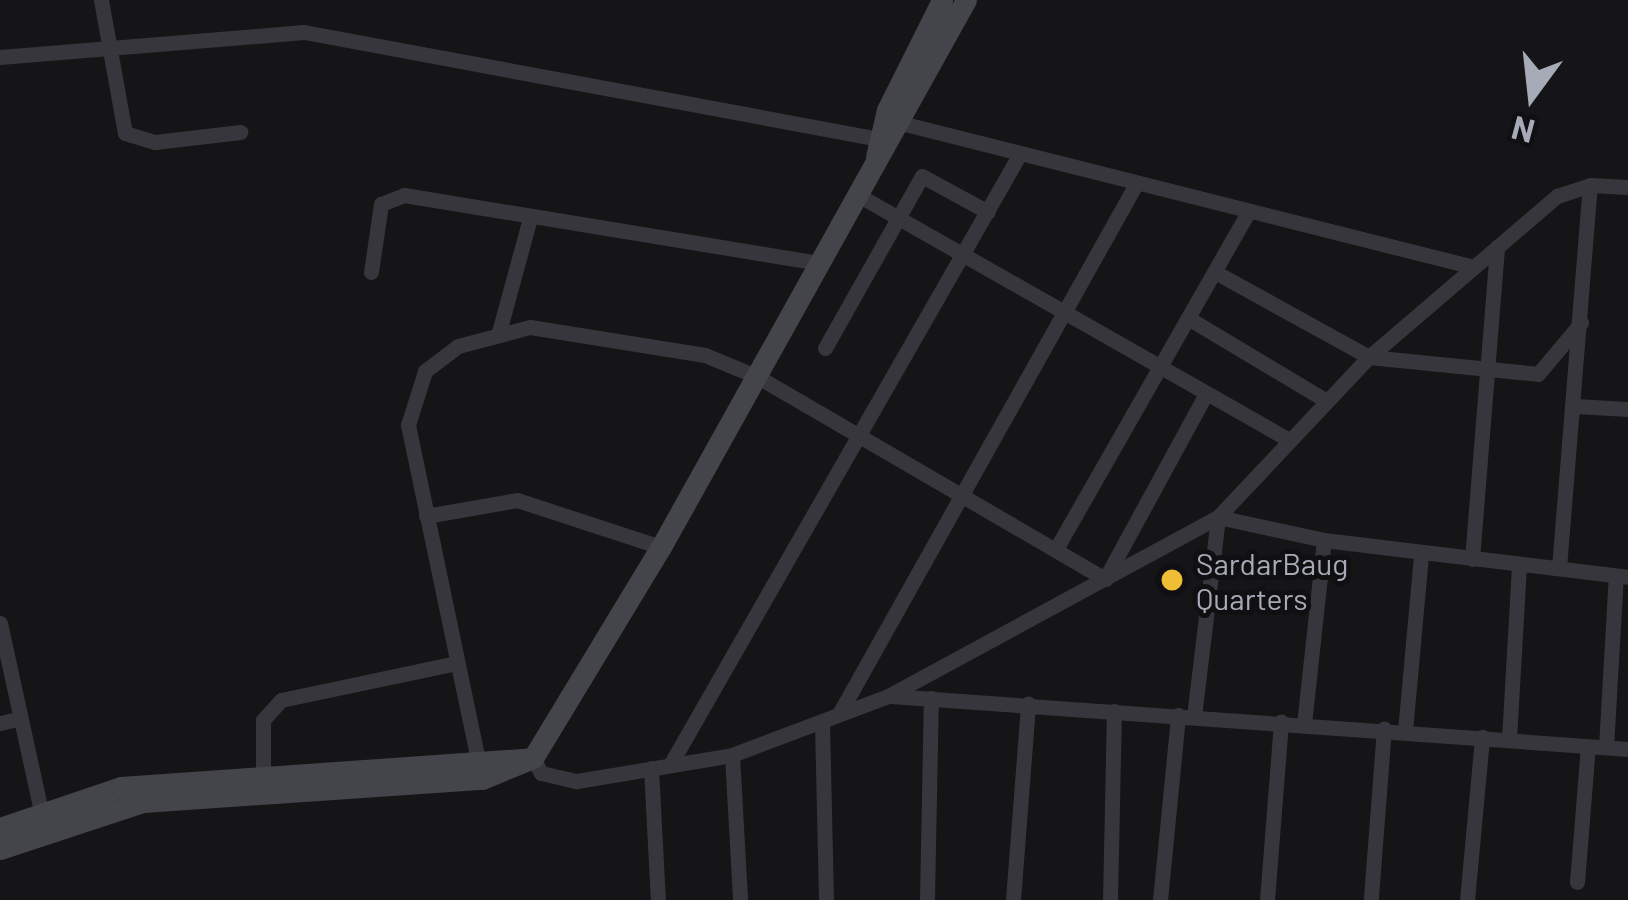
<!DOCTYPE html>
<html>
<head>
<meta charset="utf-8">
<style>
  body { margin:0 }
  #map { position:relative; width:1628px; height:900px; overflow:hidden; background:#151517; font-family:Barlow,sans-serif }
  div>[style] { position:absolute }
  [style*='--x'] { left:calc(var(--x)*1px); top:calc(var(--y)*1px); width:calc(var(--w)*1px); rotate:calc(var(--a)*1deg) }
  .street>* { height:15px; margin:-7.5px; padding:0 7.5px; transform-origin:7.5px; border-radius:7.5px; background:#36363c }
  .secondary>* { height:21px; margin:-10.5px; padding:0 10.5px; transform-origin:10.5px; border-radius:10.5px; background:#44454b }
  .dots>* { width:33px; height:33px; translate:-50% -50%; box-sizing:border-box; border:6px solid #101012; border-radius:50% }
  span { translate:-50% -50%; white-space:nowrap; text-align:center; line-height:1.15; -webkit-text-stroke:10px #101012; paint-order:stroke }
  .poi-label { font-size:30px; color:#a7aab7 }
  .left { translate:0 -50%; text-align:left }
  .north { position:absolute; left:1472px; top:36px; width:120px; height:120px; -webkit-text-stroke:9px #101012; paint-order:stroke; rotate:195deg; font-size:33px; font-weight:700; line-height:48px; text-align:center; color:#a7aab7 }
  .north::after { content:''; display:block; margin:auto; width:42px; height:54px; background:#a7aab7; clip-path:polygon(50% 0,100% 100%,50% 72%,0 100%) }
</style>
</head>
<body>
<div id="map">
  <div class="street">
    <div style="--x:101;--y:0;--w:135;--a:79.8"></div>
    <div style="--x:125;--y:133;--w:31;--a:17"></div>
    <div style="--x:155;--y:142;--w:86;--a:-6.7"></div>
    <div style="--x:0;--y:57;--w:305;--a:-4.7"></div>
    <div style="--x:304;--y:32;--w:591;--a:10.53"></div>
    <div style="--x:901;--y:123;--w:591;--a:14.11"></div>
    <div style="--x:858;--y:195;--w:494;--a:29.6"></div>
    <div style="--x:371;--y:272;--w:69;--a:-81.6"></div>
    <div style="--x:381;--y:204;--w:25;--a:-21"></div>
    <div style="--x:404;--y:195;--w:422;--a:9.3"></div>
    <div style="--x:1215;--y:272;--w:176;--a:28.9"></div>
    <div style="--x:1369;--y:357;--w:170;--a:5.7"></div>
    <div style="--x:1538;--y:374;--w:67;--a:-49.9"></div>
    <div style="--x:1188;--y:318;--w:160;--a:30.9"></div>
    <div style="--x:499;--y:332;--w:118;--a:-74.8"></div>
    <div style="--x:825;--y:348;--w:197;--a:-60.6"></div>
    <div style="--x:922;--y:176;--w:75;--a:28.6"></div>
    <div style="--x:1576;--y:406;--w:52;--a:3.3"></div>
    <div style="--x:426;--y:516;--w:92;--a:-10"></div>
    <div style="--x:517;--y:500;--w:151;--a:18.1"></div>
    <div style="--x:1056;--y:549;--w:389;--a:-60.3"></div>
    <div style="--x:1472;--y:559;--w:313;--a:-85.4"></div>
    <div style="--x:1559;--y:568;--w:384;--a:-85.4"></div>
    <div style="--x:0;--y:623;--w:202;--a:77.7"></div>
    <div style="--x:891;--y:696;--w:739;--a:4.11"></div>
    <div style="--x:839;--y:714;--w:608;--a:-60.73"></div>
    <div style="--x:1194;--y:716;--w:200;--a:-83.1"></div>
    <div style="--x:1218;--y:517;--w:108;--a:12.2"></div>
    <div style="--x:1324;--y:540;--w:306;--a:6.9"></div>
    <div style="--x:0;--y:723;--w:18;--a:-13"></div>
    <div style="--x:822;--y:723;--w:177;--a:88.7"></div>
    <div style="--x:1304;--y:724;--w:185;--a:-83.8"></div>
    <div style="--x:1405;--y:731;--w:178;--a:-84.8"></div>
    <div style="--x:1509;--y:739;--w:174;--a:-86.7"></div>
    <div style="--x:1606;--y:747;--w:171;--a:-86.7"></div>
    <div style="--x:732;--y:755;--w:145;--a:86.8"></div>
    <div style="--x:533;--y:758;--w:17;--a:62"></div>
    <div style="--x:541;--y:773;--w:37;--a:13"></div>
    <div style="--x:577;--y:781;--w:157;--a:-9.5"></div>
    <div style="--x:732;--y:755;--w:167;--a:-20.7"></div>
    <div style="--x:888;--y:696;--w:375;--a:-28.5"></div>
    <div style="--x:1218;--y:517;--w:220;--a:-46.7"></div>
    <div style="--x:1369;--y:357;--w:248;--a:-40.6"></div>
    <div style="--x:1557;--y:196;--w:35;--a:-18"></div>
    <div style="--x:1590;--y:185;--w:38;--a:3"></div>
    <div style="--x:478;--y:760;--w:342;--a:-101.8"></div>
    <div style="--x:408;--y:425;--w:57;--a:-72.5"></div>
    <div style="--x:425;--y:371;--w:41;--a:-37.1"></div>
    <div style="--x:458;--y:346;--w:74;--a:-14.8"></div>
    <div style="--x:530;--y:327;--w:177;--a:9.1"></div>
    <div style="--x:705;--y:355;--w:57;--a:22.5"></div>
    <div style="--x:758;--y:377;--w:402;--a:30.2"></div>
    <div style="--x:1105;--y:579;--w:211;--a:-61.4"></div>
    <div style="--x:670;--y:765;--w:701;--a:-60.21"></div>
    <div style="--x:651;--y:768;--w:132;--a:87"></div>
    <div style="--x:263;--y:775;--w:55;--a:-90"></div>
    <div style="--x:263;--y:720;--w:27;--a:-48"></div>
    <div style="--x:281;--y:700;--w:180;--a:-11.9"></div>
    <div style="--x:1577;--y:882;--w:136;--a:-85.4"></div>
    <div style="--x:1371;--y:897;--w:169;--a:-85.6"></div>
    <div style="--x:927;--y:900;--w:202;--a:-88.9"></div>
    <div style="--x:1013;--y:900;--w:197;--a:-85.6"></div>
    <div style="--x:1110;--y:900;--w:189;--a:-88.8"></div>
    <div style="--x:1160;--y:900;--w:186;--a:-84.4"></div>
    <div style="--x:1267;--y:900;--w:179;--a:-85.5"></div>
    <div style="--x:1467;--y:900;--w:164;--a:-84.7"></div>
  </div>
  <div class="secondary">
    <div style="--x:876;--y:157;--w:48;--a:-76.8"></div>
    <div style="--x:887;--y:110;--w:123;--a:-63.4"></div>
    <div style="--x:0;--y:828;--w:128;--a:-18.7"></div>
    <div style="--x:121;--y:787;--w:412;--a:-4"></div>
    <div style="--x:0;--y:849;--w:151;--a:-18.2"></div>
    <div style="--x:143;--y:802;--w:340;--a:-3.9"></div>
    <div style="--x:482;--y:779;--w:55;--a:-22.4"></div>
    <div style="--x:533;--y:758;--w:247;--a:-58.8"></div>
    <div style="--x:661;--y:547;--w:626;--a:-60.86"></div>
  </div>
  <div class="dots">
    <div style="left:1172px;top:580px;background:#eebf35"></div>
  </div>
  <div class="poi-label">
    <span class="left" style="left:1196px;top:580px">SardarBaug<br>Quarters</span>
  </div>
  <div class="north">N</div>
</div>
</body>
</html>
